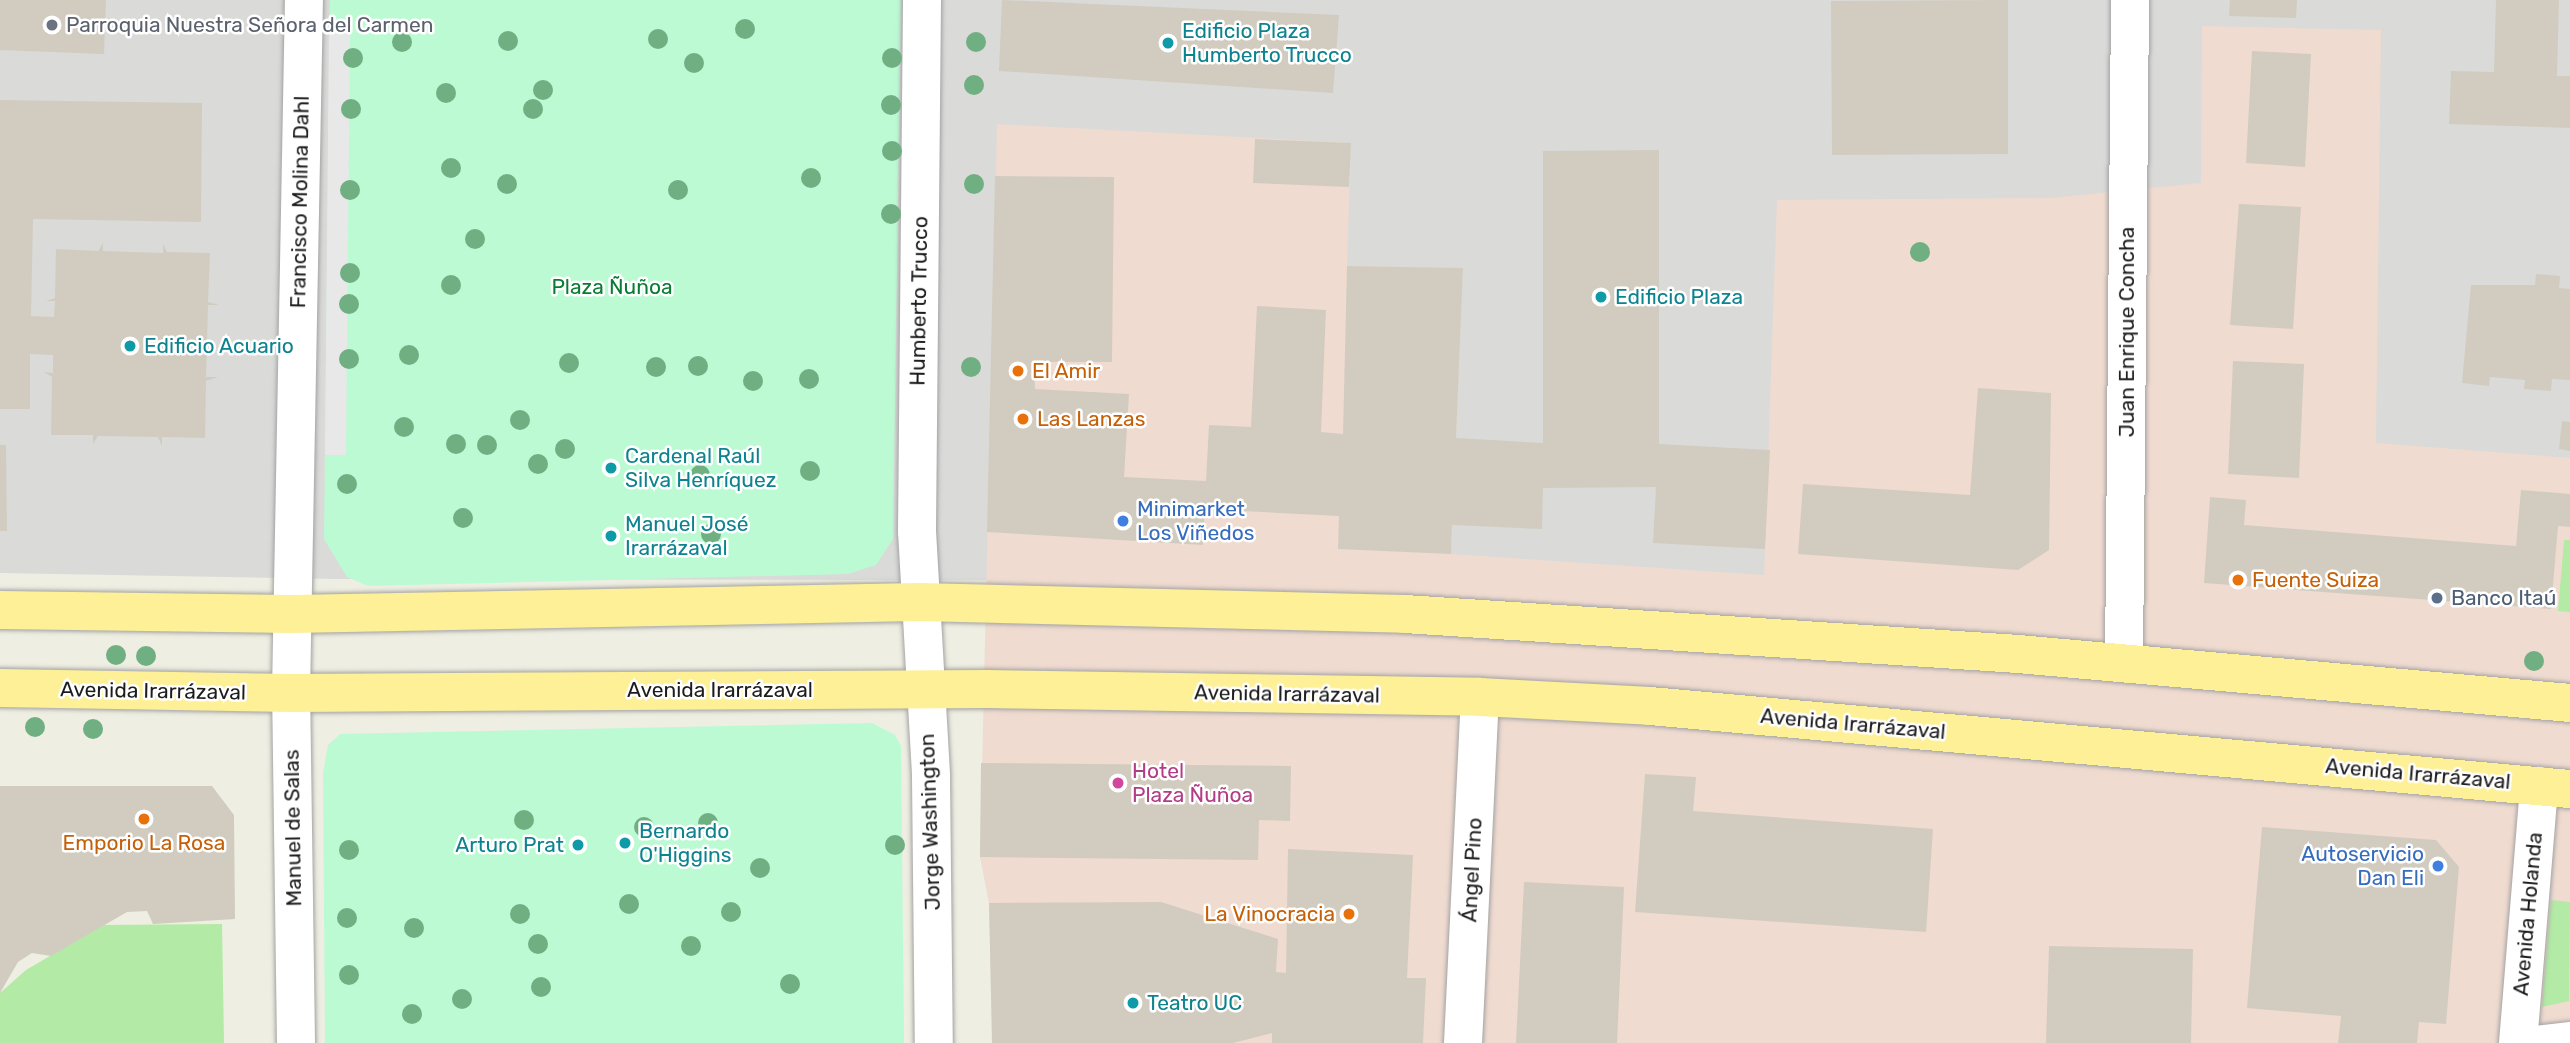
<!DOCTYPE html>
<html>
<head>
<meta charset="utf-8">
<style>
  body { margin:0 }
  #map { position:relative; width:2570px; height:1043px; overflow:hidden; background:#eeeee2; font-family:Rubik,sans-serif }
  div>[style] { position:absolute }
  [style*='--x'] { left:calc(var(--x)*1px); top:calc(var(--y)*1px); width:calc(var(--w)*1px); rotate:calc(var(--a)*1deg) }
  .residential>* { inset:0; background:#dadad9 }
  .commercial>* { inset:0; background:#f0dbd0 }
  .grass>* { inset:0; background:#b3eaa5 }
  .park>* { inset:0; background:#bcfad4 }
  .parking>* { inset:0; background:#e8e8e8 }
  .building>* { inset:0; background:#d1ccbf }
  .roads { filter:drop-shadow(0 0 2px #a3a3a3) drop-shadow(0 0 2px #a3a3a3) }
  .service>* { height:23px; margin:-11.5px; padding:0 11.5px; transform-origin:11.5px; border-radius:11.5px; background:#fff }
  .minor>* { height:38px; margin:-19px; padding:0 19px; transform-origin:19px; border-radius:19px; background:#fff }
  .tertiary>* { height:38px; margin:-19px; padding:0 19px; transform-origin:19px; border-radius:19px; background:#fff }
  .primary>* { height:38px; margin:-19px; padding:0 19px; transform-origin:19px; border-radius:19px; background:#fef097 }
  .trees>* { width:20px; height:20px; margin:-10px; border-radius:50%; background:#70af82 }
  .dots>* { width:19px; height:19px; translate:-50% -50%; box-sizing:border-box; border:4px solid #fff; border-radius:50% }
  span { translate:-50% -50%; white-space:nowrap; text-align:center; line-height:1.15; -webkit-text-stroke:5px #fff; paint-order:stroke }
  .worship-label { font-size:21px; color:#5b616d }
  .left { translate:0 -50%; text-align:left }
  .culture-label { font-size:21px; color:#0d838f }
  .right { translate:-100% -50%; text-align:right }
  .street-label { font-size:21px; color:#1c1c1c }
  .park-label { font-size:21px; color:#097c34 }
  .food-label { font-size:21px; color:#c56008 }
  .shop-label { font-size:21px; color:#366cbe }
  .service-label { font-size:21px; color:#4e5e75 }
  .hotel-label { font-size:21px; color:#b23c85 }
</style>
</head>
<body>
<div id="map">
  <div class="residential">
    <div style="clip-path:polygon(0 0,2570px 0,2570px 671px,1527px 581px,333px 579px,0 573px)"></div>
  </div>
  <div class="commercial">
    <div style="clip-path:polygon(2202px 26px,2381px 30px,2376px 443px,2570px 458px,2570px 1043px,993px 1043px,989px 903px,980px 857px,997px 124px,1351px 143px,1347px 266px,1463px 268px,1451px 554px,1764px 575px,1777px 200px,2051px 198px,2201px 183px)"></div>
  </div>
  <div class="grass">
    <div style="clip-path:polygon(2564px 540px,2570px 540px,2570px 612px,2558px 611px)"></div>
    <div style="clip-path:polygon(2551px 900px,2570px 902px,2569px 1001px,2542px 1007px)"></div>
    <div style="clip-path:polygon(222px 924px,224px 1043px,0 1043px,0 993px,26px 970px,103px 925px)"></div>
  </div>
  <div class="park">
    <div style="clip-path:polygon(330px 0,901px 0,893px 539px,876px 565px,848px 574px,368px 586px,347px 577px,324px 539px)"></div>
    <div style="clip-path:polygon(872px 723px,895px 735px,901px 746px,904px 1043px,325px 1043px,323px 773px,328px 745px,340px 734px)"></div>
  </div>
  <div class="parking">
    <div style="clip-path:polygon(329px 30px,350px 30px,346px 455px,325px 455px)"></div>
  </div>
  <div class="building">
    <div style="clip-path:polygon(0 0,106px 0,104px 54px,0 50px)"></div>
    <div style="clip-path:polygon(1002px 0,1339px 15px,1333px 93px,999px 71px)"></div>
    <div style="clip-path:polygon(2008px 0,2008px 154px,1832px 155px,1831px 1px)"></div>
    <div style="clip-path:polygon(2230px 0,2297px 0,2296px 18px,2229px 16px)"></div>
    <div style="clip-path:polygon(2496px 0,2559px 0,2557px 76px,2570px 76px,2570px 128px,2449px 124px,2451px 71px,2494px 72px)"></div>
    <div style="clip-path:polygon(2252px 51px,2311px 54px,2305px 167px,2246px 163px)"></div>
    <div style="clip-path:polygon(0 100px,202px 103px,201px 222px,33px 219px,31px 316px,54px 317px,55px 301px,46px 301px,55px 298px,56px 249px,98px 251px,103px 243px,103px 251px,163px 253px,163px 244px,167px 252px,210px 253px,208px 302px,219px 305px,208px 305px,206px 377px,218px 377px,206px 381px,205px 438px,162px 437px,162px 446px,158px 437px,98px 436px,93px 444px,93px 435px,51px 435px,52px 377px,44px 372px,53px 373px,53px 355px,30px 354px,30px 409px,0 409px)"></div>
    <div style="clip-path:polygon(1255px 139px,1351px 143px,1349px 187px,1253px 183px)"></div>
    <div style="clip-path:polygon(1659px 150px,1659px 444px,1770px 450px,1765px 549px,1653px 543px,1656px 487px,1543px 488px,1542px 529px,1452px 525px,1451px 554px,1338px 549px,1339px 516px,1205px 509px,1203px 545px,987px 532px,995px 176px,1114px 177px,1112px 362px,1034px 362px,1035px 389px,1129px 394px,1124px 477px,1206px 481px,1209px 425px,1251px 427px,1257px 306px,1326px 310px,1321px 432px,1343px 434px,1347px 266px,1463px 268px,1456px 438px,1543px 443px,1543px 151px)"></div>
    <div style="clip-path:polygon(2239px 204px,2301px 207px,2293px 329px,2230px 325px)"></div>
    <div style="clip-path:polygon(2536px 274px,2560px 276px,2559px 288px,2570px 289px,2570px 380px,2552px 379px,2551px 391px,2524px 389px,2525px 380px,2490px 377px,2489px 386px,2462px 383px,2471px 285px,2535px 285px)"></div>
    <div style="clip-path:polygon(2233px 361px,2304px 364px,2299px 478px,2228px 474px)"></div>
    <div style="clip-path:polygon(1978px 388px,2051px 393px,2049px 550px,2018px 570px,1798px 554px,1803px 484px,1970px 495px)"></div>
    <div style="clip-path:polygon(2562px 421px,2570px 422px,2570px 451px,2559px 449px)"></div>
    <div style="clip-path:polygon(0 445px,6px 445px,7px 531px,0 531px)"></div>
    <div style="clip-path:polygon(2521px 490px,2570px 494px,2570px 527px,2558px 526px,2551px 609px,2204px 583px,2210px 497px,2246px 500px,2244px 525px,2516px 546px)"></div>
    <div style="clip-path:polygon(981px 763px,1291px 766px,1290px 821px,1259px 820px,1258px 860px,980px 857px)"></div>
    <div style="clip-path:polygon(1645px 774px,1696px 777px,1693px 811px,1933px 829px,1926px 932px,1635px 912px)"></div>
    <div style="clip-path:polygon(0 786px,212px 786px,234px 815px,235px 919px,153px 924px,147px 911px,127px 912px,51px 956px,32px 953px,18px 962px,0 993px)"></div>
    <div style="clip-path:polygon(2262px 827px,2436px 840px,2459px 867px,2446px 1024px,2419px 1022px,2417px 1043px,2338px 1043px,2341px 1016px,2247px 1008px)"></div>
    <div style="clip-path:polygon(1288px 849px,1413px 855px,1407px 978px,1426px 978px,1423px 1043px,1272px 1043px,1272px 1033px,1233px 1043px,992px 1043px,989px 903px,1161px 902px,1278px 939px,1276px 972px,1286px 973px)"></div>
    <div style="clip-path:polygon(1524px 882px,1624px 887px,1617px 1043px,1516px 1043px)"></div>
    <div style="clip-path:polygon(2049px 946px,2193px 949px,2191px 1043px,2046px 1043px)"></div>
  </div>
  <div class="roads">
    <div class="service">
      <div style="--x:2518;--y:1039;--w:52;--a:-6.6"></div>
    </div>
    <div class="minor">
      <div style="--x:922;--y:0;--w:531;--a:90.54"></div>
      <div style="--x:917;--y:531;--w:246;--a:86.7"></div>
      <div style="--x:931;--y:777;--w:266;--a:89.4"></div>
      <div style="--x:2124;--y:663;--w:663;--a:-89.48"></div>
      <div style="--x:296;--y:1043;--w:350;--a:-90.8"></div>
      <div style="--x:291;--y:693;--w:693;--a:-88.93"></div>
      <div style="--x:1463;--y:1043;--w:346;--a:-87.2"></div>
    </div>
    <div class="tertiary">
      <div style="--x:2518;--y:1043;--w:258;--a:-85.3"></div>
    </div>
    <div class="primary">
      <div style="--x:0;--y:610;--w:292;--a:0.8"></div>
      <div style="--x:292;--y:614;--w:627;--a:-1.1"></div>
      <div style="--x:919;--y:602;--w:486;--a:1.4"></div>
      <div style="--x:1405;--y:614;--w:614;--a:3.73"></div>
      <div style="--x:2018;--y:654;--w:554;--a:5.07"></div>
      <div style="--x:0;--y:688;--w:291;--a:1"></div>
      <div style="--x:291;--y:693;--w:697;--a:-0.33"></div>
      <div style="--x:988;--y:689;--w:492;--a:0.9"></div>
      <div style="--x:1480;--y:697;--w:170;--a:3"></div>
      <div style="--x:1650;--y:706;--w:924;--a:5.16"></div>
    </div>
  </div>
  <div class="trees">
    <div style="left:745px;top:29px"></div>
    <div style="left:658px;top:39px"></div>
    <div style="left:508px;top:41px"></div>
    <div style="left:402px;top:42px"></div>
    <div style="left:976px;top:42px"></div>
    <div style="left:353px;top:58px"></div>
    <div style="left:892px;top:58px"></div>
    <div style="left:694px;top:63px"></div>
    <div style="left:974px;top:85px"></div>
    <div style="left:543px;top:90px"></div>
    <div style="left:446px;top:93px"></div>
    <div style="left:891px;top:105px"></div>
    <div style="left:351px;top:109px"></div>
    <div style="left:533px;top:109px"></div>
    <div style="left:892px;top:151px"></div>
    <div style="left:451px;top:168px"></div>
    <div style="left:811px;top:178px"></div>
    <div style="left:507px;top:184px"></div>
    <div style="left:974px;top:184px"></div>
    <div style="left:350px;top:190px"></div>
    <div style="left:678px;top:190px"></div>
    <div style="left:891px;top:214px"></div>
    <div style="left:475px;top:239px"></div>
    <div style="left:1920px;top:252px"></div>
    <div style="left:350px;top:273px"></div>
    <div style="left:451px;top:285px"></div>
    <div style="left:349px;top:304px"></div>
    <div style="left:409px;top:355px"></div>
    <div style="left:349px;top:359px"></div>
    <div style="left:569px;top:363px"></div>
    <div style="left:698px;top:366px"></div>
    <div style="left:656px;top:367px"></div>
    <div style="left:971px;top:367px"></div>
    <div style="left:809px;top:379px"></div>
    <div style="left:753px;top:381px"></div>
    <div style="left:520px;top:420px"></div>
    <div style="left:404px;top:427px"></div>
    <div style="left:456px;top:444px"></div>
    <div style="left:487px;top:445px"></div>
    <div style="left:565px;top:449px"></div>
    <div style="left:538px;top:464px"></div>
    <div style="left:810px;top:471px"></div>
    <div style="left:700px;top:475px"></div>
    <div style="left:347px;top:484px"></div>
    <div style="left:463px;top:518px"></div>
    <div style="left:711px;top:534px"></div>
    <div style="left:116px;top:655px"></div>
    <div style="left:146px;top:656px"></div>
    <div style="left:2534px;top:661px"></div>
    <div style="left:35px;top:727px"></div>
    <div style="left:93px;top:729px"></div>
    <div style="left:524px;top:820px"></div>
    <div style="left:708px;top:823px"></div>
    <div style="left:644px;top:827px"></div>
    <div style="left:895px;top:845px"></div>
    <div style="left:349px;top:850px"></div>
    <div style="left:760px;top:868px"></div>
    <div style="left:629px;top:904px"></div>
    <div style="left:731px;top:912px"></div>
    <div style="left:520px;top:914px"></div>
    <div style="left:347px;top:918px"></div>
    <div style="left:414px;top:928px"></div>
    <div style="left:538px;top:944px"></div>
    <div style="left:691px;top:946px"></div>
    <div style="left:349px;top:975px"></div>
    <div style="left:790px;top:984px"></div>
    <div style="left:541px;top:987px"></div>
    <div style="left:462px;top:999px"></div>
    <div style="left:412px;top:1014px"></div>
  </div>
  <div class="dots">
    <div style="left:52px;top:25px;background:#6b7280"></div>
    <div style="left:1168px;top:43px;background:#0f9aa8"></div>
    <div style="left:1601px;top:297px;background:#0f9aa8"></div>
    <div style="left:130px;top:346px;background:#0f9aa8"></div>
    <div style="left:1018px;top:371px;background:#e8710a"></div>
    <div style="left:1023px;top:419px;background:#e8710a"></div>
    <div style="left:611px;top:468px;background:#0f9aa8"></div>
    <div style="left:1123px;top:521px;background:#3f7fe0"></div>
    <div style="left:611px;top:536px;background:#0f9aa8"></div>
    <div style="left:2238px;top:580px;background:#e8710a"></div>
    <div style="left:2437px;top:598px;background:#5c6f8a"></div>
    <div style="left:1118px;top:783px;background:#d1479c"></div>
    <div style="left:144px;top:819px;background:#e8710a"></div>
    <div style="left:625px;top:843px;background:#0f9aa8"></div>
    <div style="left:578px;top:845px;background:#0f9aa8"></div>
    <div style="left:2438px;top:866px;background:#3f7fe0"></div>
    <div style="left:1349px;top:914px;background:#e8710a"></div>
    <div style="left:1133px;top:1003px;background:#0f9aa8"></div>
  </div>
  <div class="worship-label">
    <span class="left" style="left:66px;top:25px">Parroquia Nuestra Señora del Carmen</span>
  </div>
  <div class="culture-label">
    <span class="left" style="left:1182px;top:43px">Edificio Plaza<br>Humberto Trucco</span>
    <span class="left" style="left:1615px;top:297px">Edificio Plaza</span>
    <span class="left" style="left:144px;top:346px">Edificio Acuario</span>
    <span class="left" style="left:625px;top:468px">Cardenal Raúl<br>Silva Henríquez</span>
    <span class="left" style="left:625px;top:536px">Manuel José<br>Irarrázaval</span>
    <span class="left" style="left:639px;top:843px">Bernardo<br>O'Higgins</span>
    <span class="right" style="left:564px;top:845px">Arturo Prat</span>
    <span class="left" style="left:1147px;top:1003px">Teatro UC</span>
  </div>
  <div class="street-label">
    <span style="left:300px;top:202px;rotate:-89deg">Francisco Molina Dahl</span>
    <span style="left:919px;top:301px;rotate:-89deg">Humberto Trucco</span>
    <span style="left:2127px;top:332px;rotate:-90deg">Juan Enrique Concha</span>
    <span style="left:720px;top:690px">Avenida Irarrázaval</span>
    <span style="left:153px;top:691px;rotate:1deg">Avenida Irarrázaval</span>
    <span style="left:1287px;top:694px;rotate:1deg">Avenida Irarrázaval</span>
    <span style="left:1853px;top:724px;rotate:5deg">Avenida Irarrázaval</span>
    <span style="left:2418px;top:774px;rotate:5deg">Avenida Irarrázaval</span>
    <span style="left:930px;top:822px;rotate:-92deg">Jorge Washington</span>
    <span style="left:293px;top:828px;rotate:-91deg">Manuel de Salas</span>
    <span style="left:1472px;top:870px;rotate:-87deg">Ángel Pino</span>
    <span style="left:2528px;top:914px;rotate:-85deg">Avenida Holanda</span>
  </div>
  <div class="park-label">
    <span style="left:612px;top:287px">Plaza Ñuñoa</span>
  </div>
  <div class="food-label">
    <span class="left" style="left:1032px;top:371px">El Amir</span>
    <span class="left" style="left:1037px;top:419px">Las Lanzas</span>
    <span class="left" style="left:2252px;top:580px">Fuente Suiza</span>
    <span style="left:144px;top:843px">Emporio La Rosa</span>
    <span class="right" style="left:1335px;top:914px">La Vinocracia</span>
  </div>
  <div class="shop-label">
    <span class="left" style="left:1137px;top:521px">Minimarket<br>Los Viñedos</span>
    <span class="right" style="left:2424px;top:866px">Autoservicio<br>Dan Eli</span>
  </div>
  <div class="service-label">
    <span class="left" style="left:2451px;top:598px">Banco Itaú</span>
  </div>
  <div class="hotel-label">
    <span class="left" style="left:1132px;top:783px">Hotel<br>Plaza Ñuñoa</span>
  </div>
</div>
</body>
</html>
